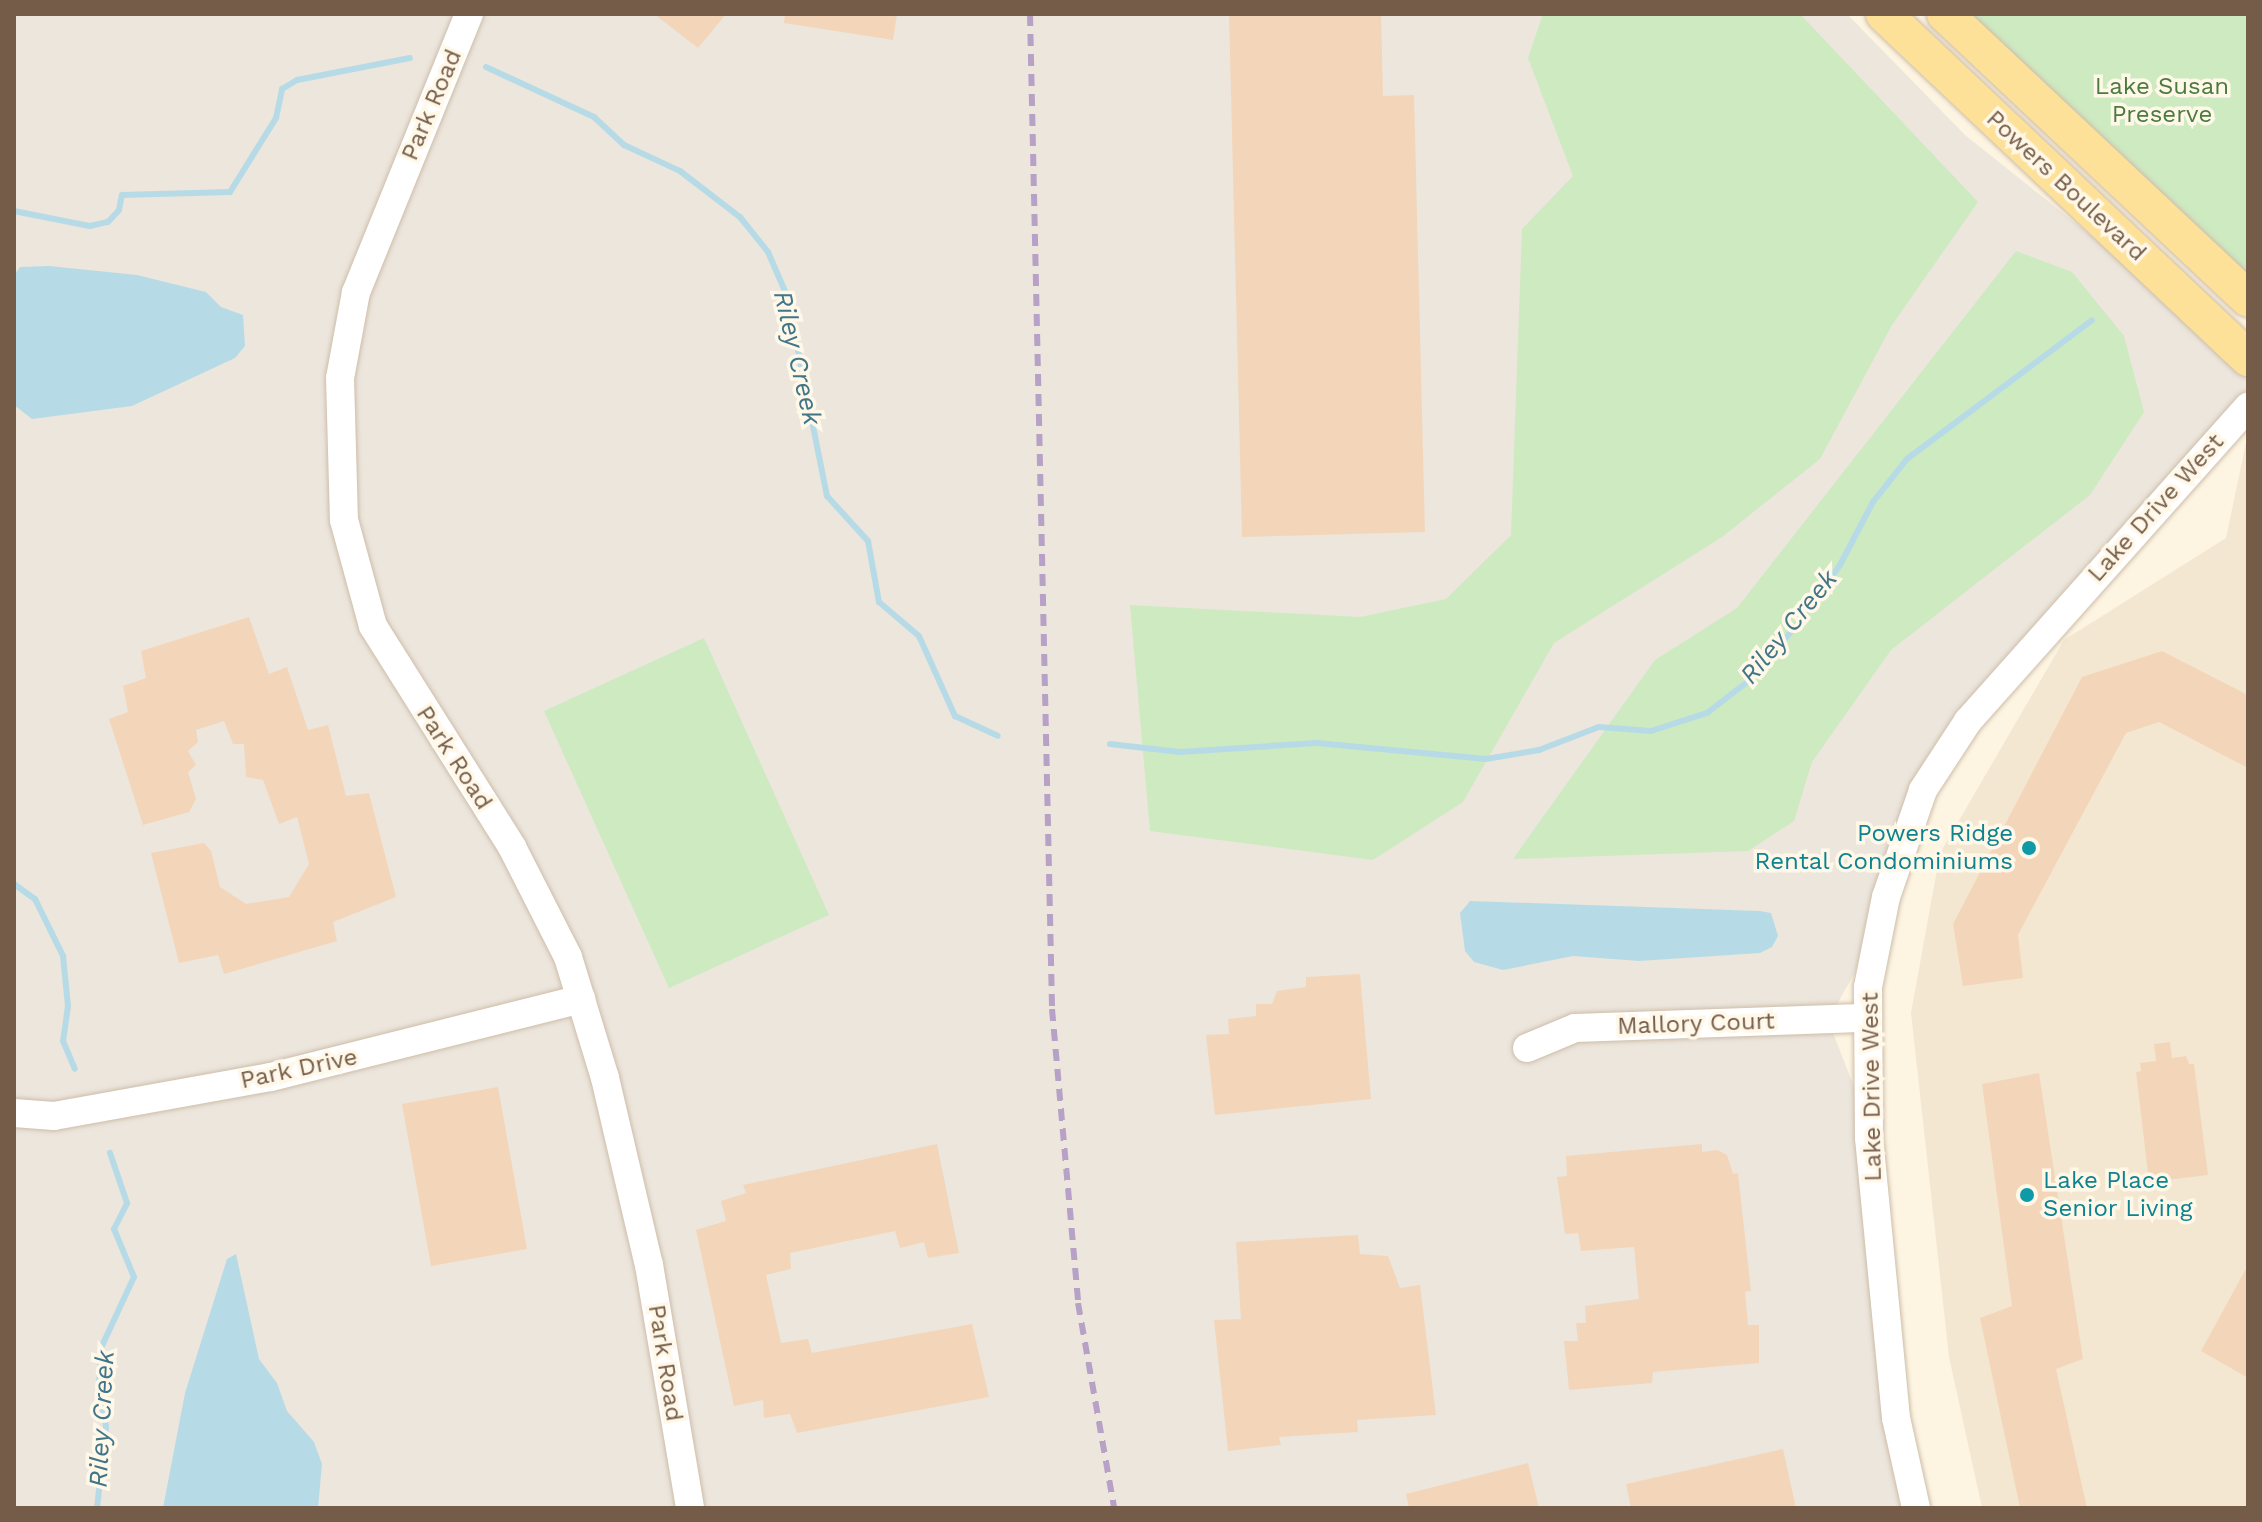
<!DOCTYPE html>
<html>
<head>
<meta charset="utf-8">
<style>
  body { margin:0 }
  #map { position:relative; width:2262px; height:1522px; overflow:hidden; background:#fdf5e2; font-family:"Work Sans",sans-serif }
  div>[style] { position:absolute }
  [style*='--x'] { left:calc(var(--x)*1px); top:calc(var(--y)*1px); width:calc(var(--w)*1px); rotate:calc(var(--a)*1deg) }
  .residential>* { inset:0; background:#f4e7d1 }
  .industrial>* { inset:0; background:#ece6dd }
  .green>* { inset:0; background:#ceeac1 }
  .water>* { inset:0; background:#b7dbe6 }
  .stream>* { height:6px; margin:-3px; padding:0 3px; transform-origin:3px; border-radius:3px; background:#b7dbe6 }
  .building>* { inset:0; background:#f3d6b9 }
  .roads { filter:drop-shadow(0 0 2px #cebda9) drop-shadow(0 0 2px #cebda9) }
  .minor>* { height:28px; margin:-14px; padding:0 14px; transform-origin:14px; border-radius:14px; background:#fff }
  .major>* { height:36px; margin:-18px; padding:0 18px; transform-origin:18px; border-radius:18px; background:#fde199 }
  .rail>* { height:6px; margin-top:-3px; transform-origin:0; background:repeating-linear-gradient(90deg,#b8a1c6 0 12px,transparent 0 20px) }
  .dots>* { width:22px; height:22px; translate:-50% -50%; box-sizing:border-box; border:4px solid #fff8e9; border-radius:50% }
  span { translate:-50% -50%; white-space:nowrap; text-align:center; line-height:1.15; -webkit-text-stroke:7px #fff8e9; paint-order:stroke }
  .park-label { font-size:24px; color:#4c7b40 }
  .street-label { font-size:24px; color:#755c48 }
  .culture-label { font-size:24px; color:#0d838f }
  .right { translate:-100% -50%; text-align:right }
  .left { translate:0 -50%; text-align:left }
  .water-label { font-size:26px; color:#417689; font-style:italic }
  .frame { position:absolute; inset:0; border:16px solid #755c48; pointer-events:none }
</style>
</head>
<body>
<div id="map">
  <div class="residential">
    <div style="clip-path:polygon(2248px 433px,2248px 1508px,1982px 1508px,1949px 1357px,1911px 1013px,1940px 853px,2064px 640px,2226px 538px)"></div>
  </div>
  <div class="industrial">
    <div style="clip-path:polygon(14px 14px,1847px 14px,1965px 135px,2248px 361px,2248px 407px,2008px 675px,1909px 828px,1879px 930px,1828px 1020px,1868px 1123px,1918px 1508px,14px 1508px)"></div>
  </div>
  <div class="green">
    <div style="clip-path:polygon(1543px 14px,1800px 14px,1978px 202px,1892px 325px,1820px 459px,1722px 537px,1554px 643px,1463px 802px,1373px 860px,1150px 831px,1130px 605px,1360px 617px,1446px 599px,1511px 535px,1522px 229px,1573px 176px,1528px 58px)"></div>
    <div style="clip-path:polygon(1945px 14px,2248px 14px,2248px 299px)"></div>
    <div style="clip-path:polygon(2016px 251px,2072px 272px,2124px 336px,2144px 412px,2090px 495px,1891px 650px,1812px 762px,1794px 821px,1748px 851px,1513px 859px,1655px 660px,1737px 608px)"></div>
    <div style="clip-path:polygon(704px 638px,829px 915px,669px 988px,544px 711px)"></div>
  </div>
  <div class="water">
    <div style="clip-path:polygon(49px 266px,137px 275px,206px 292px,221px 307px,243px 315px,245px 346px,235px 358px,132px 406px,32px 419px,14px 405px,14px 275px,20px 267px)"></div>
    <div style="clip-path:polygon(1470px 901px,1760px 911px,1771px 913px,1778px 936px,1772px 947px,1760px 953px,1639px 961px,1573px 956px,1503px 970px,1474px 962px,1465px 951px,1460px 913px)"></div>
    <div style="clip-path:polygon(236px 1254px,259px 1359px,277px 1383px,287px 1411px,314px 1442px,322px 1464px,318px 1508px,163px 1508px,185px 1393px,227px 1259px)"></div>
  </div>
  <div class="stream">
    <div style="--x:486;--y:67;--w:119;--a:24.8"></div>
    <div style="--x:594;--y:117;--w:41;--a:43"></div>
    <div style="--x:624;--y:145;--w:62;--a:24.9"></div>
    <div style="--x:680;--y:171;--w:76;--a:37.5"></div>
    <div style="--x:740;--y:217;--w:45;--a:51.3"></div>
    <div style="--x:768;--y:252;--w:48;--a:66.6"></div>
    <div style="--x:787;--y:296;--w:204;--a:78.7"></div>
    <div style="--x:827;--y:496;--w:61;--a:47.7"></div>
    <div style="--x:868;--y:541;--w:62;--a:79.8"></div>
    <div style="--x:879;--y:602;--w:52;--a:40.4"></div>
    <div style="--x:919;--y:636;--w:88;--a:65.8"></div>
    <div style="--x:955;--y:716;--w:47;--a:24.9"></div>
    <div style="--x:14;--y:211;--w:77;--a:11.2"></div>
    <div style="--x:90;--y:226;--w:18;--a:-13"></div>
    <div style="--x:108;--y:222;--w:16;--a:-47"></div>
    <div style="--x:119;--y:210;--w:15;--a:-79"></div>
    <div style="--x:122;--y:195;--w:108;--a:-1.6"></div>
    <div style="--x:230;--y:192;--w:87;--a:-58.1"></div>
    <div style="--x:276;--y:118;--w:30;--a:-78"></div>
    <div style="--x:282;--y:89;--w:17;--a:-31"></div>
    <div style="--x:297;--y:80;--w:115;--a:-11"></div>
    <div style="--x:1110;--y:744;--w:70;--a:6.5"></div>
    <div style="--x:1180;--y:752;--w:137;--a:-3.8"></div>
    <div style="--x:1317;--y:743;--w:170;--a:5.4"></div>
    <div style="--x:1486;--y:759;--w:54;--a:-9.6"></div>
    <div style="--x:1539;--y:750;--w:64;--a:-21"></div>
    <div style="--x:1599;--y:727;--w:52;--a:4.4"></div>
    <div style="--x:1651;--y:731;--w:59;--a:-17.8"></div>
    <div style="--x:1707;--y:713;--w:56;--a:-37.7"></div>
    <div style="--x:1751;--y:679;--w:70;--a:-49.7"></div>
    <div style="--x:1796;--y:626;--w:75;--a:-54.2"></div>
    <div style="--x:1840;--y:565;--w:71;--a:-62.4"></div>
    <div style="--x:1873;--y:502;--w:55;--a:-51.7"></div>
    <div style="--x:1907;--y:459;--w:231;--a:-36.9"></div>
    <div style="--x:14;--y:884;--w:26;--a:36"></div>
    <div style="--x:35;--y:899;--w:64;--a:63.8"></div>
    <div style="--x:63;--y:956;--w:50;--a:84.3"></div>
    <div style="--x:68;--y:1006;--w:35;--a:98"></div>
    <div style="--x:63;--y:1041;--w:30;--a:67"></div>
    <div style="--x:97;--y:1508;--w:82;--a:-83.7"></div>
    <div style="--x:106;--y:1426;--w:40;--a:-100"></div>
    <div style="--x:99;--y:1387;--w:39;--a:-87"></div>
    <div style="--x:101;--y:1348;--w:78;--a:-65.1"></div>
    <div style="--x:134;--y:1277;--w:52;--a:-112.6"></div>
    <div style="--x:114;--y:1229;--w:29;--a:-63"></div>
    <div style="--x:127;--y:1203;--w:53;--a:-108.8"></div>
  </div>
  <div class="building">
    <div style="clip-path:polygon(654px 14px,726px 14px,698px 48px)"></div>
    <div style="clip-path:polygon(785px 14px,897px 14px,893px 40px,784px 23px)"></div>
    <div style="clip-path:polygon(1229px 14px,1381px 14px,1383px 96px,1414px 95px,1425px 532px,1242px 537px)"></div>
    <div style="clip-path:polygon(249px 617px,269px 674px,287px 667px,308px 730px,328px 725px,346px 796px,369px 793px,396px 897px,333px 922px,337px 941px,224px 974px,218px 955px,179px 963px,151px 853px,204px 843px,211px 851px,220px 887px,246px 904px,289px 897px,309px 864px,297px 817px,279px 824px,263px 780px,246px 777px,244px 744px,233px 744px,224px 721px,196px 730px,198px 742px,188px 751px,196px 765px,188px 772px,196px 799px,189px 812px,143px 825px,109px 719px,128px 712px,123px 686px,146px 678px,141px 651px)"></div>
    <div style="clip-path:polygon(2162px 651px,2248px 695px,2248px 768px,2159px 722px,2126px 733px,2018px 935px,2023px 978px,1963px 986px,1953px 924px,2082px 677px)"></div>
    <div style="clip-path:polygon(1360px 974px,1371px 1099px,1215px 1115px,1206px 1035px,1229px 1034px,1228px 1019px,1256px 1016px,1256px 1004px,1272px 1004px,1277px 991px,1306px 987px,1306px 977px)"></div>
    <div style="clip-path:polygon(2170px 1042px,2172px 1058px,2186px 1056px,2189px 1064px,2194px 1064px,2208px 1175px,2149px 1182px,2136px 1072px,2141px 1071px,2140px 1063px,2156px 1061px,2154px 1044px)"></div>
    <div style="clip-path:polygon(2039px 1073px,2083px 1359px,2056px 1369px,2087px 1508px,2020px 1508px,1980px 1318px,2012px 1306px,1982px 1084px)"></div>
    <div style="clip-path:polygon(498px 1087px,527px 1249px,431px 1266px,402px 1104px)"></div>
    <div style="clip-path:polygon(937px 1144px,959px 1253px,928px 1258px,924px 1242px,900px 1248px,895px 1231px,790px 1253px,791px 1269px,766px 1275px,781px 1343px,808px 1339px,812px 1353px,972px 1324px,989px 1397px,797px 1433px,790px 1414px,764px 1418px,763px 1400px,734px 1406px,696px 1230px,726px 1221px,721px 1201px,746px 1193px,743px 1185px)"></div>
    <div style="clip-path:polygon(1702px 1144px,1702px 1152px,1717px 1150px,1727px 1155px,1733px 1174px,1738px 1173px,1751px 1291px,1745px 1292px,1748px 1325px,1759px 1325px,1759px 1363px,1653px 1372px,1652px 1383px,1569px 1390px,1564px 1341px,1578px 1341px,1576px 1323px,1586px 1323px,1585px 1306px,1639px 1299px,1634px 1247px,1581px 1251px,1578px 1233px,1565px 1234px,1557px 1177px,1567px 1176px,1566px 1156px)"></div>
    <div style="clip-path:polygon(1358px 1235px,1360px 1254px,1388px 1256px,1400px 1288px,1420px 1285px,1436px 1415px,1357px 1420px,1358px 1432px,1279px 1437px,1281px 1445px,1228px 1451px,1214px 1320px,1241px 1319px,1236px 1242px)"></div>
    <div style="clip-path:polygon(2248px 1265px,2248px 1378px,2201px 1351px)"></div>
    <div style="clip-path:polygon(1783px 1449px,1796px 1508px,1631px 1508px,1626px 1484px)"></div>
    <div style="clip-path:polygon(1528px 1463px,1539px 1508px,1409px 1508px,1406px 1494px)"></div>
  </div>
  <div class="roads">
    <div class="minor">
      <div style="--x:469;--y:14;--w:300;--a:112.1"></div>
      <div style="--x:356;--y:292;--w:87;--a:100.5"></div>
      <div style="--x:340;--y:378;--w:142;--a:88.4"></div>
      <div style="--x:344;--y:520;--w:110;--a:74.7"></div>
      <div style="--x:373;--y:626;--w:261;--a:57.8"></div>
      <div style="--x:512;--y:847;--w:123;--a:63"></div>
      <div style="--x:568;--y:957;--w:127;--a:73"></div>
      <div style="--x:605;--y:1078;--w:192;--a:76.8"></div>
      <div style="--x:649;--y:1265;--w:246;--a:80.4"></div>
      <div style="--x:1527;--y:1048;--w:52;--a:-22.6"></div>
      <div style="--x:1575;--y:1028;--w:293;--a:-2"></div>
      <div style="--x:14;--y:1113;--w:40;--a:4.3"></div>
      <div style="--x:54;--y:1116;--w:220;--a:-10.2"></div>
      <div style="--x:271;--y:1077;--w:320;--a:-14.1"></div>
      <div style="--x:1916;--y:1508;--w:92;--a:-102.5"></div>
      <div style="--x:1896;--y:1418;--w:281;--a:-95.5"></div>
      <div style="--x:1869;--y:1138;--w:151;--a:-90.4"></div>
      <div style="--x:1868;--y:987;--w:92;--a:-78.7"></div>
      <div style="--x:1886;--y:897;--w:113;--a:-70.9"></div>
      <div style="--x:1923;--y:790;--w:82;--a:-56.9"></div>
      <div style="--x:1968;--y:721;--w:421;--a:-48.3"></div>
    </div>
    <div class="major">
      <div style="--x:1884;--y:14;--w:501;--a:43.38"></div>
      <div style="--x:1945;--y:14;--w:416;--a:43.2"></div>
    </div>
  </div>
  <div class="rail">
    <div style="--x:1030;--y:14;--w:995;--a:88.73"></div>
    <div style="--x:1052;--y:1009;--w:295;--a:84.9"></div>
    <div style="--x:1078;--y:1303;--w:208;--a:80"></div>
  </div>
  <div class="dots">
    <div style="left:2029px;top:848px;background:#0f9aa8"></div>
    <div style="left:2027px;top:1195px;background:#0f9aa8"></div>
  </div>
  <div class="park-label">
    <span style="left:2162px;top:101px">Lake Susan<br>Preserve</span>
  </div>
  <div class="street-label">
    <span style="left:432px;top:105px;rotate:-67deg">Park Road</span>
    <span style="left:2066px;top:186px;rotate:43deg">Powers Boulevard</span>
    <span style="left:2156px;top:508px;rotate:-48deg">Lake Drive West</span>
    <span style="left:454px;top:758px;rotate:57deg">Park Road</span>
    <span style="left:1696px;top:1024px;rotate:-2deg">Mallory Court</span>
    <span style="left:299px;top:1069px;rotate:-12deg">Park Drive</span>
    <span style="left:1872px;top:1087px;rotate:-91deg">Lake Drive West</span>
    <span style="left:665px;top:1363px;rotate:81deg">Park Road</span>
  </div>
  <div class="culture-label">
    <span class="right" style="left:2013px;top:848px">Powers Ridge<br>Rental Condominiums</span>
    <span class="left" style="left:2043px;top:1195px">Lake Place<br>Senior Living</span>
  </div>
  <div class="water-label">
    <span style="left:797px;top:358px;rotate:77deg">Riley Creek</span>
    <span style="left:1789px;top:627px;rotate:-51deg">Riley Creek</span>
    <span style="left:102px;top:1419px;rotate:-87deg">Riley Creek</span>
  </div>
  <div class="frame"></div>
</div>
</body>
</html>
